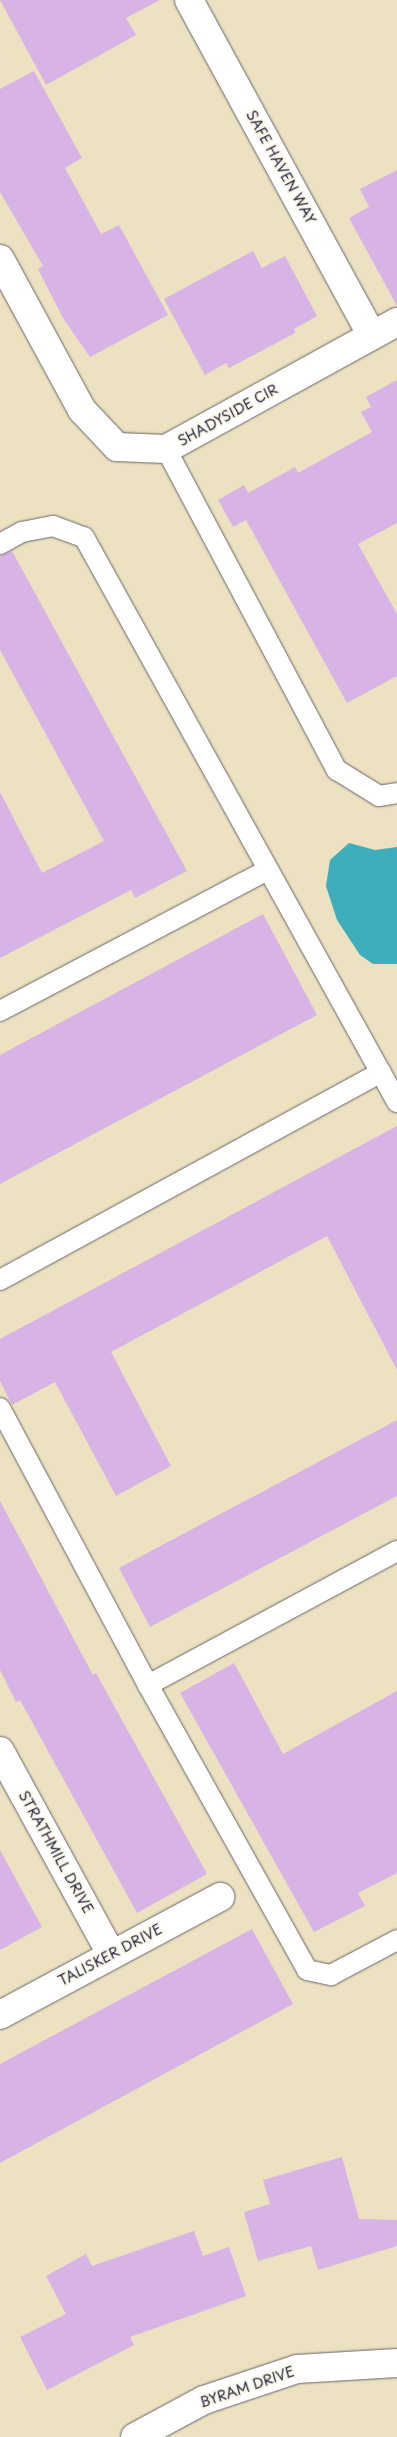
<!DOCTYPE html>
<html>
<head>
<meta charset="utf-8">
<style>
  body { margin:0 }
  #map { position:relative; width:397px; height:2437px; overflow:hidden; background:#ece2c1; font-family:"Playpen Sans",sans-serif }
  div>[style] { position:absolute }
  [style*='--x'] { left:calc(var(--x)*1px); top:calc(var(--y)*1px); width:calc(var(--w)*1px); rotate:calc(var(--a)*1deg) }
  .water>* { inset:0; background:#3eaeba }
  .building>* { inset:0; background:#d7b3e6 }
  .roads { filter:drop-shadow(0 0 1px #69656a) drop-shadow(0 0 1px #69656a) }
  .lane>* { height:20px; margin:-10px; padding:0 10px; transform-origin:10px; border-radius:10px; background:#fff }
  .street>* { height:28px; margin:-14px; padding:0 14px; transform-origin:14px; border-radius:14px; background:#fff }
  span { translate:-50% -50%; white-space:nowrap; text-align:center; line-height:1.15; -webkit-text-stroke:4.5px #fbf7ec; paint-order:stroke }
  .street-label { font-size:14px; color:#22223b }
</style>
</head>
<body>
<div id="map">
  <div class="water">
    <div style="clip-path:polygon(349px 843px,375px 850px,397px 847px,397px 964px,373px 964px,360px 955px,337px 920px,326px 886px,330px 860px)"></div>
  </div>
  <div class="building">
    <div style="clip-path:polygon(0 0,160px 0,126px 18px,136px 35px,46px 85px)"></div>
    <div style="clip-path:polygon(34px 71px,82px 158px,65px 168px,101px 234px,119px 225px,168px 315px,90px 357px,63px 318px,38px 269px,43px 266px,0 192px,0 89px)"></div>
    <div style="clip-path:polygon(397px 170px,397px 306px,349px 218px,369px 207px,360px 189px)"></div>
    <div style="clip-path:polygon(253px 251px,262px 268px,285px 256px,317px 316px,294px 329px,295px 333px,229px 368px,226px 363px,205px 375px,164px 299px)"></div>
    <div style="clip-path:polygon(397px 380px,397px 523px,358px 544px,397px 614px,397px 676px,347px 703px,246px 520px,233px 527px,218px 500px,244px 485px,248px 493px,295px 467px,298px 473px,372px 432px,361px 412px,371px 407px,366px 397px)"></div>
    <div style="clip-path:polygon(12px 551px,187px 871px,135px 898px,131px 890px,0 958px,0 792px,42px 873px,104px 841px,0 650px,0 556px)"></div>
    <div style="clip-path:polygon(263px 914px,317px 1015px,0 1184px,0 1055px)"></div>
    <div style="clip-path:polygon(397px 1126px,397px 1370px,327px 1236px,111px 1352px,171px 1466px,116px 1496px,55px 1382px,12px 1405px,0 1381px,0 1339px)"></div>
    <div style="clip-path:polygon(397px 1420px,397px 1496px,150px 1627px,119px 1568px)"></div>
    <div style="clip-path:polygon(0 1501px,93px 1675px,96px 1673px,207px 1874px,137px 1913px,20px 1700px,16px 1702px,0 1670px)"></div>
    <div style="clip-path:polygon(234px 1663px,283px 1754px,397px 1691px,397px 1873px,358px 1893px,365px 1906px,314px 1932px,180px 1693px)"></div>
    <div style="clip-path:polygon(0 1850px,42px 1927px,0 1950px)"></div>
    <div style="clip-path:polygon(252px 1929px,293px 2004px,0 2163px,0 2064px)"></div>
    <div style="clip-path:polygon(342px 2157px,359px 2219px,397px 2220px,397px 2246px,318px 2270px,311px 2246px,258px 2261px,244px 2212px,270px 2204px,263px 2180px)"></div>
    <div style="clip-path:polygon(194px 2231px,203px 2256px,229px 2247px,246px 2296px,130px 2337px,134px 2345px,47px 2390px,20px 2337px,66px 2314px,46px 2276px,86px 2254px,92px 2266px)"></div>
  </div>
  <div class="roads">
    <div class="lane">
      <div style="--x:166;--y:449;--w:364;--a:62"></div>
      <div style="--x:337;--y:770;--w:49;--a:31.8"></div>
      <div style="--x:379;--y:796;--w:18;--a:-9"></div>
      <div style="--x:0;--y:544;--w:25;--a:-29"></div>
      <div style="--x:22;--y:532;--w:32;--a:-11"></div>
      <div style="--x:53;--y:526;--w:33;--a:20"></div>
      <div style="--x:84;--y:537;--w:646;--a:61.01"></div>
      <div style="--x:0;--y:1011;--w:301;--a:-27.8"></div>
      <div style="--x:0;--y:1280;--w:434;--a:-28.6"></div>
      <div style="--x:0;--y:1408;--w:314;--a:61.9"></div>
      <div style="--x:148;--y:1685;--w:326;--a:60.8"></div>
      <div style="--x:307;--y:1970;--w:25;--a:12"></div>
      <div style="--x:331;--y:1975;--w:75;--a:-27.9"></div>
      <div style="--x:148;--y:1685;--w:283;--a:-28.3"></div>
    </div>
    <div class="street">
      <div style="--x:189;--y:0;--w:382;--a:61.4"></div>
      <div style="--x:0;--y:259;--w:172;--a:61.5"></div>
      <div style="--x:82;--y:410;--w:51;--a:46.6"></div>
      <div style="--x:117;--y:447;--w:49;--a:2.3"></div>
      <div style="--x:166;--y:449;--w:264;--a:-28.8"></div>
      <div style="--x:0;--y:1751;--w:231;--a:61.3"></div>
      <div style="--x:0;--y:2015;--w:250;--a:-28.2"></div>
      <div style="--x:135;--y:2437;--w:78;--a:-28.2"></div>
      <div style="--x:204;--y:2400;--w:98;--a:-18.4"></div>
      <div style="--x:297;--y:2369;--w:100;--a:-3.4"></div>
    </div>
  </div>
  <div class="street-label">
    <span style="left:281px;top:167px;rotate:61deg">SAFE HAVEN WAY</span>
    <span style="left:228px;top:415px;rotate:-29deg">SHADYSIDE CIR</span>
    <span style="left:56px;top:1852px;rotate:61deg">STRATHMILL DRIVE</span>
    <span style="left:110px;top:1955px;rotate:-28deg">TALISKER DRIVE</span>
    <span style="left:247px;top:2387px;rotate:-19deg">BYRAM DRIVE</span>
  </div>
</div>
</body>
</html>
